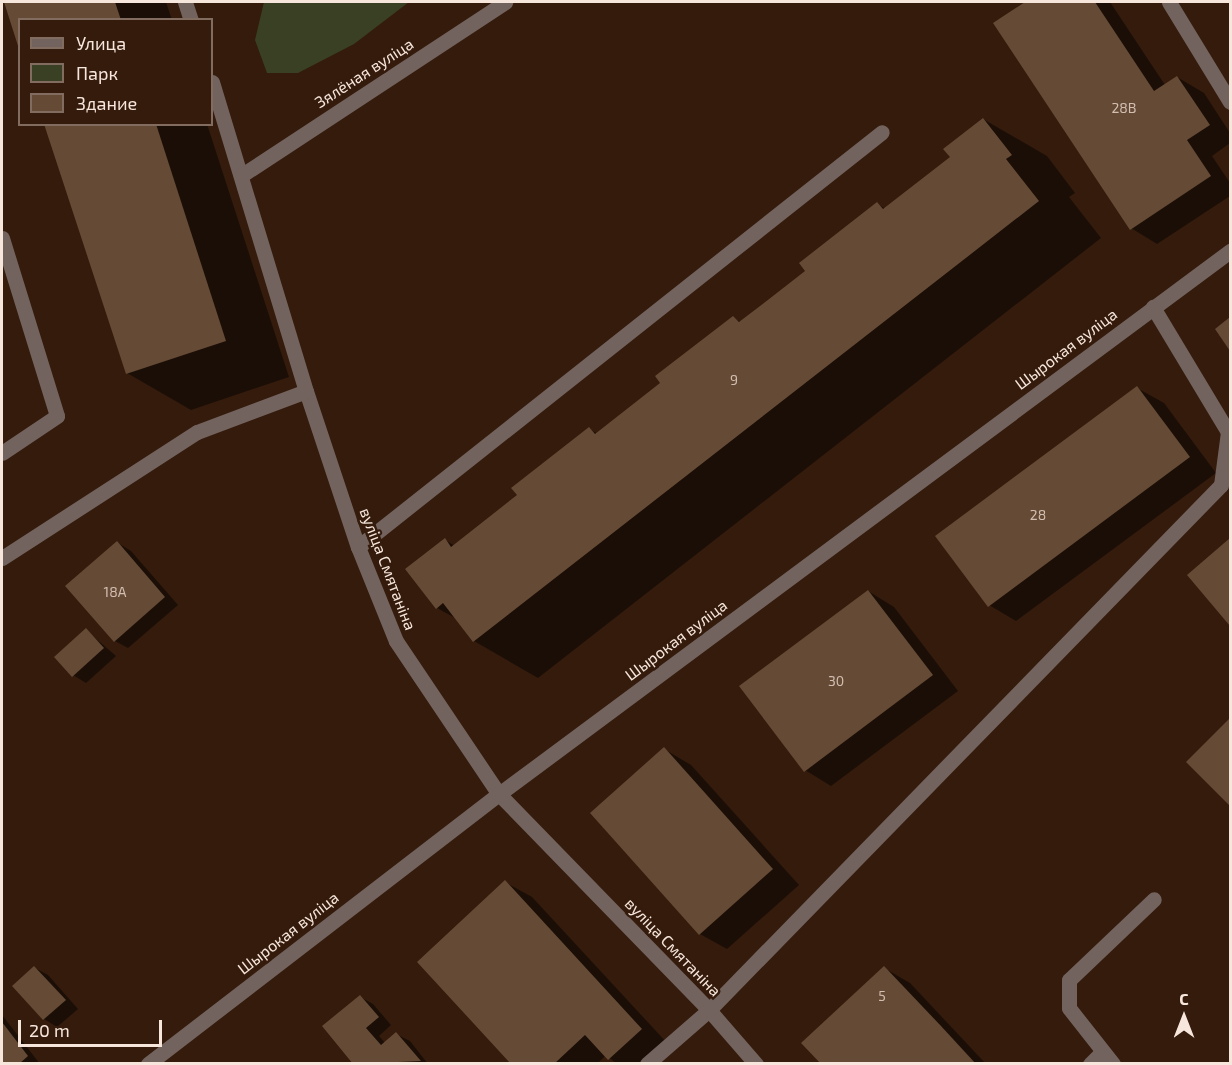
<!DOCTYPE html>
<html>
<head>
<meta charset="utf-8">
<style>
  body { margin:0 }
  #map { position:relative; width:1232px; height:1065px; overflow:hidden; background:#341b0c; font-family:"Exo 2",sans-serif }
  div>[style] { position:absolute }
  [style*='--x'] { left:calc(var(--x)*1px); top:calc(var(--y)*1px); width:calc(var(--w)*1px); rotate:calc(var(--a)*1deg) }
  .green>* { inset:0; background:#3a4023 }
  .shadow>* { inset:0; background:#0007 }
  .building>* { inset:0; background:#654a35 }
  .minor>* { height:15px; margin:-7.5px; padding:0 7.5px; transform-origin:7.5px; border-radius:7.5px; background:#73635e }
  span { translate:-50% -50%; white-space:nowrap; text-align:center; line-height:1.15; -webkit-text-stroke:5px #341b0c; paint-order:stroke }
  .number-label { font-size:14px; color:#d2bfb2 }
  .number-label span { -webkit-text-stroke-width:0 }
  .street-label { font-size:16px; color:#f7e6dc }
  .frame { position:absolute; inset:0; border:3px solid #f7e6dc; pointer-events:none }
  .legend { position:absolute; left:18px; top:18px; width:195px; height:108px; box-sizing:border-box; background:#341b0c; border:2px solid #826c5f; margin:0; padding:8px 10px; list-style:none; font-size:18px; color:#f7e6dc }
  .legend li { display:flex; align-items:center; gap:12px; height:30px }
  .legend b { width:30px; border:2px solid #826c5f }
  .north { position:absolute; left:1154px; top:987px; width:60px; height:60px; -webkit-text-stroke:4px #341b0c; paint-order:stroke; rotate:0deg; font-size:16px; font-weight:700; line-height:24px; text-align:center; color:#f7e6dc }
  .north::after { content:''; display:block; margin:auto; width:21px; height:27px; background:#f7e6dc; clip-path:polygon(50% 0,100% 100%,50% 72%,0 100%) }
  .scale { position:absolute; left:18px; top:1020px; width:144px; height:27px; box-sizing:border-box; border:3px solid #f7e6dc; border-top:0; padding-left:8px; font-size:18px; line-height:21px; white-space:nowrap; color:#f7e6dc; -webkit-text-stroke:4px #341b0c; paint-order:stroke }
</style>
</head>
<body>
<div id="map">
  <div class="green">
    <div style="clip-path:polygon(264px 2px,409px 2px,354px 44px,298px 73px,267px 73px,255px 40px)"></div>
  </div>
  <div class="shadow">
    <div style="clip-path:polygon(5px 2px,166px 2px,172px 20px,20px 20px,20px 45px)"></div>
    <div style="clip-path:polygon(1028px 2px,1110px 2px,1165px 85px,1177px 77px,1204px 93px,1230px 133px,1230px 143px,1212px 156px,1230px 183px,1230px 196px,1157px 244px,1131px 228px,995px 23px)"></div>
    <div style="clip-path:polygon(983px 119px,1047px 156px,1075px 193px,1069px 197px,1101px 238px,538px 678px,474px 641px,457px 619px,437px 608px,445px 540px,455px 546px,519px 496px,589px 429px,598px 434px,662px 384px,733px 318px,741px 322px,807px 272px,877px 204px,886px 209px,952px 157px)"></div>
    <div style="clip-path:polygon(46px 124px,207px 124px,289px 377px,191px 410px,127px 373px)"></div>
    <div style="clip-path:polygon(1137px 388px,1164px 403px,1216px 473px,1016px 621px,989px 605px)"></div>
    <div style="clip-path:polygon(1230px 540px,1230px 624px,1189px 575px)"></div>
    <div style="clip-path:polygon(118px 543px,131px 551px,178px 605px,128px 648px,115px 641px)"></div>
    <div style="clip-path:polygon(868px 591px,894px 607px,958px 691px,831px 786px,805px 770px)"></div>
    <div style="clip-path:polygon(86px 630px,116px 656px,86px 683px,73px 675px)"></div>
    <div style="clip-path:polygon(1230px 720px,1230px 805px,1188px 762px)"></div>
    <div style="clip-path:polygon(664px 749px,691px 765px,799px 885px,727px 949px,700px 934px,592px 813px)"></div>
    <div style="clip-path:polygon(505px 882px,532px 897px,668px 1044px,647px 1064px,617px 1064px,606px 1055px,597px 1064px,513px 1064px)"></div>
    <div style="clip-path:polygon(35px 968px,48px 975px,78px 1009px,57px 1027px,44px 1019px,14px 986px)"></div>
    <div style="clip-path:polygon(884px 968px,910px 983px,986px 1064px,823px 1064px)"></div>
    <div style="clip-path:polygon(360px 997px,373px 1004px,391px 1025px,379px 1036px,385px 1043px,396px 1034px,410px 1041px,428px 1064px,355px 1064px)"></div>
    <div style="clip-path:polygon(2px 1015px,40px 1064px,2px 1064px)"></div>
  </div>
  <div class="building">
    <div style="clip-path:polygon(4px 2px,115px 2px,121px 20px,20px 20px,19px 49px)"></div>
    <div style="clip-path:polygon(1025px 2px,1095px 2px,1154px 91px,1177px 76px,1210px 125px,1187px 140px,1211px 176px,1130px 230px,993px 23px)"></div>
    <div style="clip-path:polygon(983px 118px,1012px 155px,1006px 159px,1039px 201px,473px 642px,443px 603px,436px 609px,405px 569px,445px 538px,451px 547px,517px 495px,511px 488px,589px 427px,595px 434px,660px 383px,655px 376px,733px 316px,739px 322px,773px 296px,805px 271px,799px 263px,877px 202px,883px 209px,950px 157px,943px 149px)"></div>
    <div style="clip-path:polygon(44px 124px,156px 124px,226px 341px,126px 374px)"></div>
    <div style="clip-path:polygon(1230px 317px,1230px 351px,1215px 329px)"></div>
    <div style="clip-path:polygon(1137px 386px,1190px 457px,988px 607px,935px 536px)"></div>
    <div style="clip-path:polygon(1230px 538px,1230px 626px,1187px 575px)"></div>
    <div style="clip-path:polygon(117px 541px,165px 597px,114px 642px,65px 586px)"></div>
    <div style="clip-path:polygon(868px 590px,933px 675px,804px 772px,739px 686px)"></div>
    <div style="clip-path:polygon(86px 628px,104px 648px,72px 677px,54px 657px)"></div>
    <div style="clip-path:polygon(1230px 718px,1230px 806px,1186px 762px)"></div>
    <div style="clip-path:polygon(664px 747px,773px 869px,699px 935px,590px 813px)"></div>
    <div style="clip-path:polygon(505px 880px,642px 1029px,608px 1060px,585px 1035px,554px 1064px,511px 1064px,417px 962px)"></div>
    <div style="clip-path:polygon(34px 966px,66px 1000px,43px 1020px,12px 986px)"></div>
    <div style="clip-path:polygon(884px 966px,941px 1026px,976px 1064px,821px 1064px,801px 1043px)"></div>
    <div style="clip-path:polygon(360px 995px,379px 1017px,366px 1028px,381px 1045px,396px 1032px,421px 1061px,353px 1064px,322px 1026px)"></div>
    <div style="clip-path:polygon(2px 1022px,28px 1056px,19px 1064px,2px 1064px)"></div>
  </div>
  <div class="minor">
    <div style="--x:185;--y:2;--w:19;--a:72"></div>
    <div style="--x:1169;--y:2;--w:117;--a:58.6"></div>
    <div style="--x:212;--y:82;--w:323;--a:73.1"></div>
    <div style="--x:306;--y:391;--w:164;--a:71.6"></div>
    <div style="--x:358;--y:547;--w:101;--a:68"></div>
    <div style="--x:396;--y:641;--w:184;--a:56.1"></div>
    <div style="--x:499;--y:794;--w:301;--a:45.8"></div>
    <div style="--x:709;--y:1010;--w:72;--a:49"></div>
    <div style="--x:242;--y:175;--w:315;--a:-33.3"></div>
    <div style="--x:2;--y:238;--w:186;--a:72.8"></div>
    <div style="--x:57;--y:416;--w:66;--a:146.1"></div>
    <div style="--x:358;--y:547;--w:668;--a:-38.38"></div>
    <div style="--x:2;--y:558;--w:232;--a:-32.9"></div>
    <div style="--x:197;--y:432;--w:116;--a:-20.6"></div>
    <div style="--x:148;--y:1064;--w:443;--a:-37.6"></div>
    <div style="--x:499;--y:794;--w:911;--a:-36.61"></div>
    <div style="--x:647;--y:1064;--w:82;--a:-41.1"></div>
    <div style="--x:709;--y:1010;--w:733;--a:-45.72"></div>
    <div style="--x:1221;--y:485;--w:53;--a:-82.5"></div>
    <div style="--x:1228;--y:432;--w:146;--a:-121"></div>
    <div style="--x:1090;--y:1064;--w:17;--a:-45"></div>
    <div style="--x:1113;--y:1064;--w:71;--a:-128.2"></div>
    <div style="--x:1069;--y:1008;--w:28;--a:-90"></div>
    <div style="--x:1069;--y:980;--w:117;--a:-43.6"></div>
  </div>
  <div class="number-label">
    <span style="left:1124px;top:108px">28В</span>
    <span style="left:734px;top:380px">9</span>
    <span style="left:1038px;top:515px">28</span>
    <span style="left:115px;top:592px">18А</span>
    <span style="left:836px;top:681px">30</span>
    <span style="left:882px;top:996px">5</span>
  </div>
  <div class="street-label">
    <span style="left:364px;top:73px;rotate:-33deg">Зялёная вуліца</span>
    <span style="left:1066px;top:349px;rotate:-37deg">Шырокая вуліца</span>
    <span style="left:388px;top:569px;rotate:69deg">вуліца Смятаніна</span>
    <span style="left:676px;top:640px;rotate:-37deg">Шырокая вуліца</span>
    <span style="left:288px;top:933px;rotate:-38deg">Шырокая вуліца</span>
    <span style="left:673px;top:947px;rotate:46deg">вуліца Смятаніна</span>
  </div>
  <div class="frame"></div>
  <ul class="legend">
  <li><b style="height:8px;background:#73635e"></b>Улица</li>
  <li><b style="height:16px;background:#3a4023"></b>Парк</li>
  <li><b style="height:16px;background:#654a35"></b>Здание</li>
  </ul>
  <div class="north">С</div>
  <div class="scale">20 m</div>
</div>
</body>
</html>
